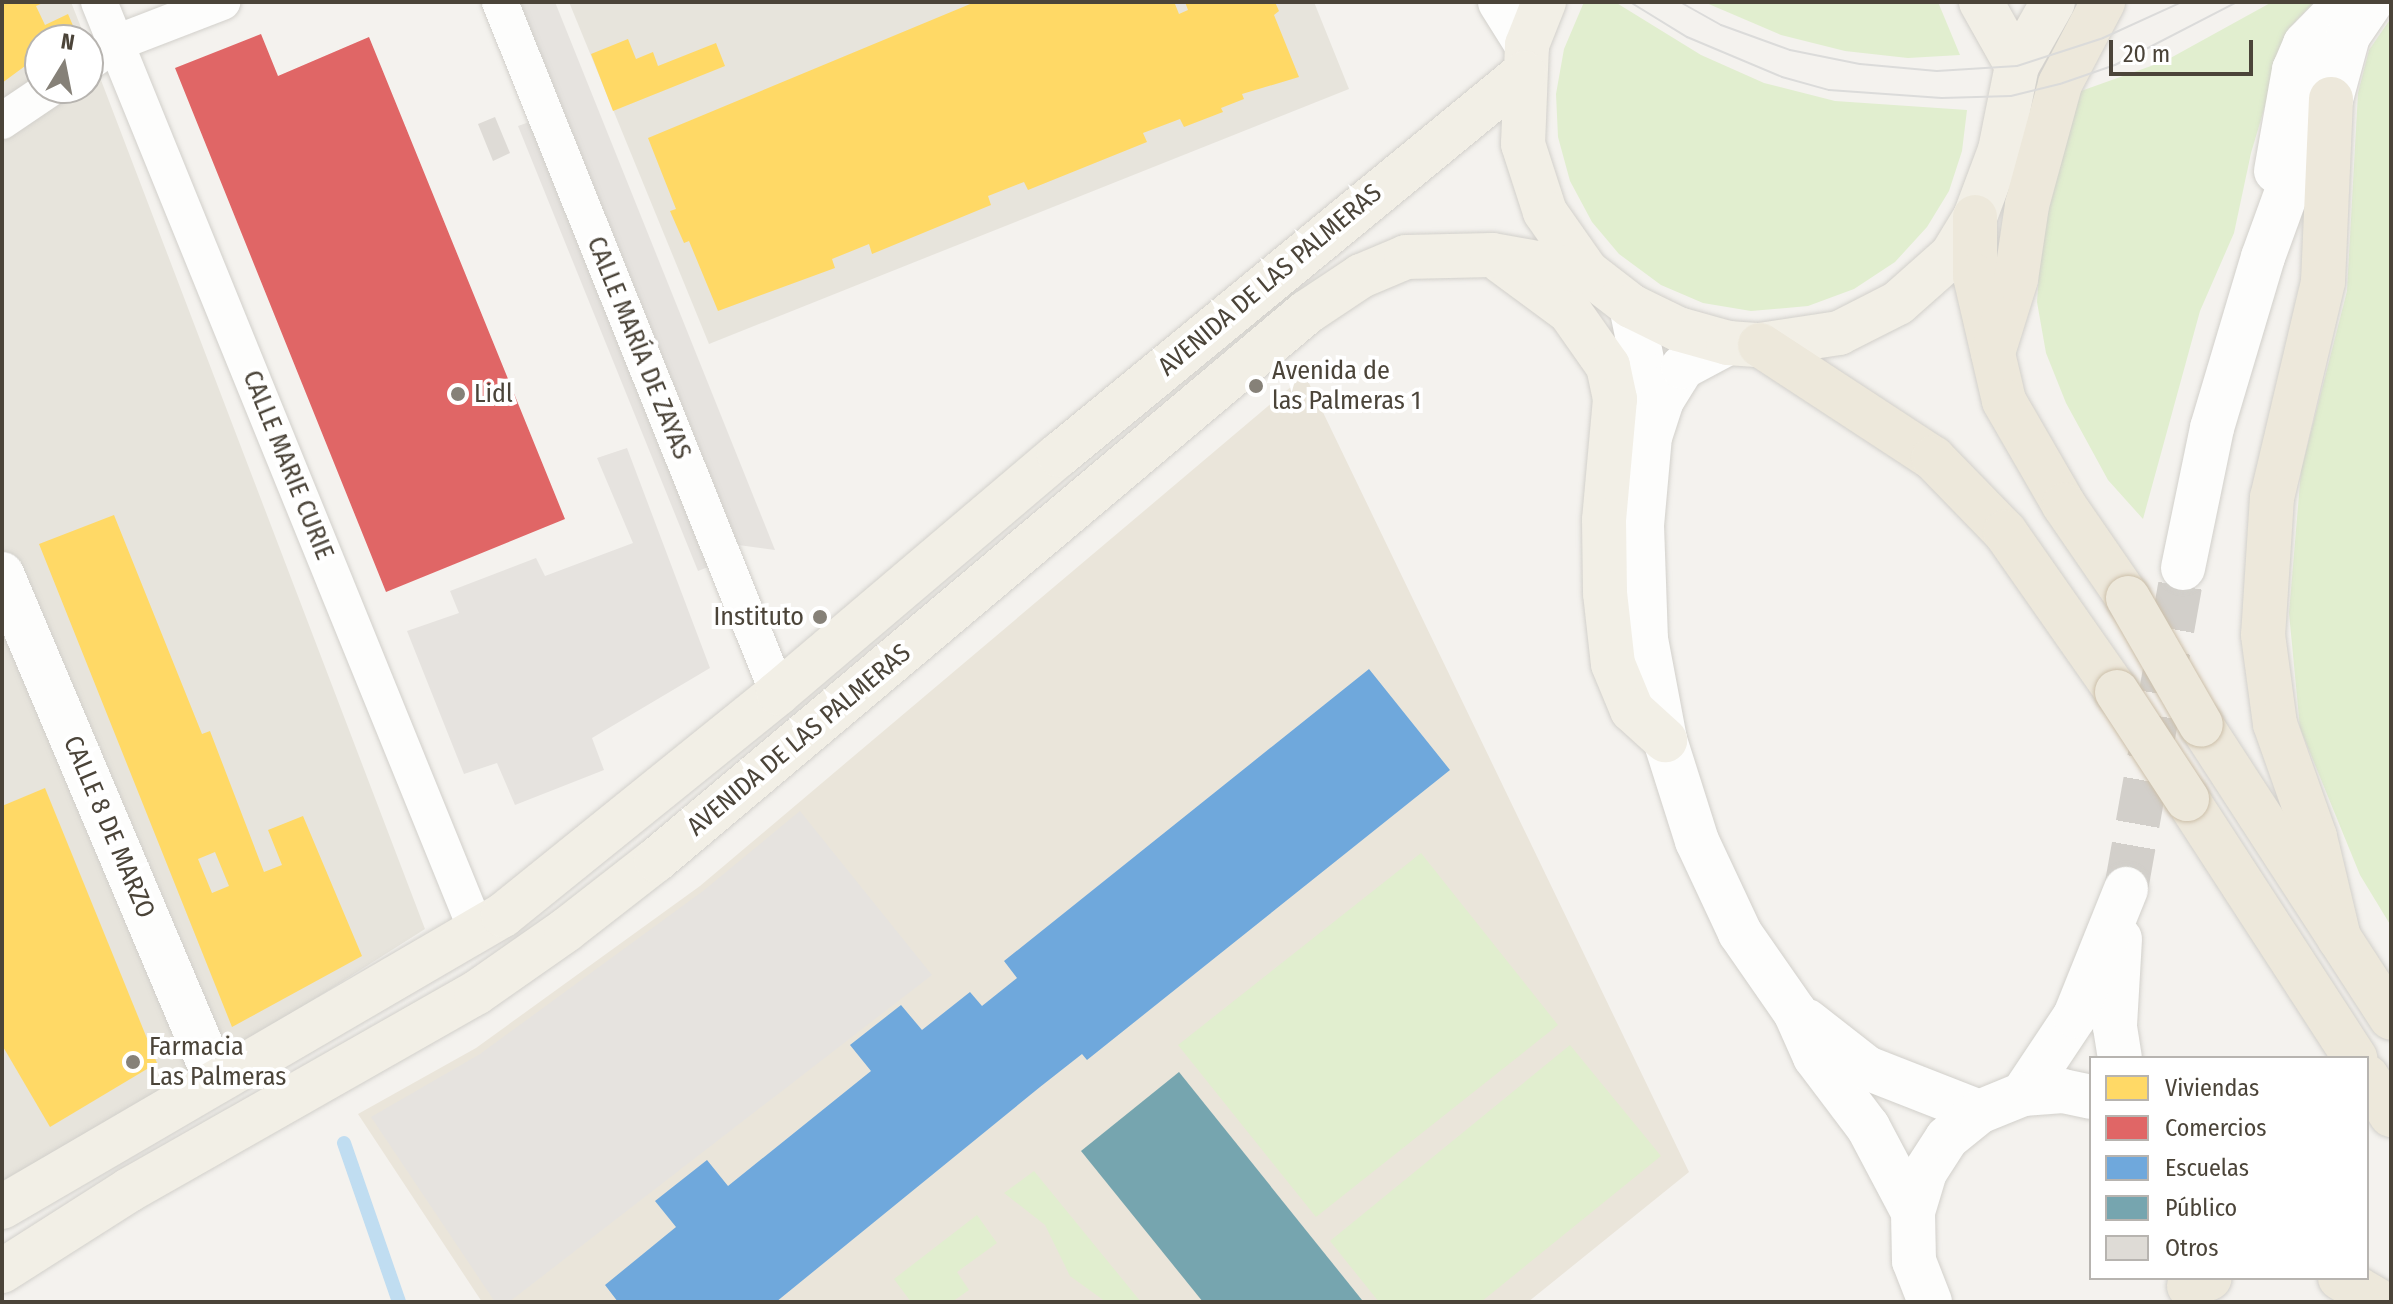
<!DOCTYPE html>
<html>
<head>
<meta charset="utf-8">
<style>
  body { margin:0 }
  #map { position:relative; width:2393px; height:1304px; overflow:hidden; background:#f4f2ee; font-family:"Fira Sans Condensed",sans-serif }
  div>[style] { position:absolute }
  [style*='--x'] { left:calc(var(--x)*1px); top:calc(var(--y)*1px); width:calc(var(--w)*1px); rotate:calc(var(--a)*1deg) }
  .residential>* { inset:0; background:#e7e4dc }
  .education>* { inset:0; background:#eae5da }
  .green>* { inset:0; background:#e1eecf }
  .parking>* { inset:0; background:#e6e3df }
  .homes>* { inset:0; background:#ffd966 }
  .shops>* { inset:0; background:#e06666 }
  .schools>* { inset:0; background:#6fa8dc }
  .public>* { inset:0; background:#76a5af }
  .stream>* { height:14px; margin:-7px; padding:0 7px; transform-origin:7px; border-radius:7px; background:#c0ddf1 }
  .building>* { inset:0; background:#dedbd6 }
  .tertiary-tunnel>* { height:44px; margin-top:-22px; transform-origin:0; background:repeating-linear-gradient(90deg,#d2cfca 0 44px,transparent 0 66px) }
  .roads { filter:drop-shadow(0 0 2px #d2d0cb) drop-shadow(0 0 2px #d2d0cb) }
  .minor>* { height:36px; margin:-18px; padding:0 18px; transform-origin:18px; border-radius:18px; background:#fdfdfc }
  .tertiary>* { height:44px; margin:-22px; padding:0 22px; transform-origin:22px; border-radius:22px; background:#fdfdfc }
  .primary>* { height:44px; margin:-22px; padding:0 22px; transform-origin:22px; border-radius:22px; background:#f2efe6 }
  .motorway>* { height:44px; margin:-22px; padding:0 22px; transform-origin:22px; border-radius:22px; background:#ede8db }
  .tram>* { height:2px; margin:-1px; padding:0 1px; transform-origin:1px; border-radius:1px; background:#dbdbda }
  .bridges { filter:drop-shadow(0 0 2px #ccbfa9) drop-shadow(0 0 2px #ccbfa9) }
  .motorway-bridge>* { height:44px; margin:-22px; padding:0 22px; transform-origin:22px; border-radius:22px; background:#ede8db }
  .dots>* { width:22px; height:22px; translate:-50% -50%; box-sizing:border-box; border:4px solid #fff; border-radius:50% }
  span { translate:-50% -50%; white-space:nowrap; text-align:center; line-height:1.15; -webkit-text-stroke:8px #fff; paint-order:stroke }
  .street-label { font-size:26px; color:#4b4439 }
  .poi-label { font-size:26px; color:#4b4439 }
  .left { translate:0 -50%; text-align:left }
  .right { translate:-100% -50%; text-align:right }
  .frame { position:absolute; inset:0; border:4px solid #4b4439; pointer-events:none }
  .legend { position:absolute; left:2089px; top:1056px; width:280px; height:224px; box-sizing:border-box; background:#fff; border:2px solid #b7b4b0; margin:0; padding:10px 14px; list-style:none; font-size:24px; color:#4b4439 }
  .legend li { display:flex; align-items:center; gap:16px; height:40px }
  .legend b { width:40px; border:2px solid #b7b4b0 }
  .north { position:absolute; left:24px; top:24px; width:80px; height:80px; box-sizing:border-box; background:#fff; border:2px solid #b7b4b0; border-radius:50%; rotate:10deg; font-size:22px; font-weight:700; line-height:32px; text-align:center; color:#4b4439 }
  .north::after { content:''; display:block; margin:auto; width:28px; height:36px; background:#868178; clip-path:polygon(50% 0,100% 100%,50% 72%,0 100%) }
  .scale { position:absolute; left:2109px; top:40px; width:144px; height:36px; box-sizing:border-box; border:4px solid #4b4439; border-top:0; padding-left:10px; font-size:24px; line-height:28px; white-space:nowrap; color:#4b4439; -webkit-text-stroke:6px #fff; paint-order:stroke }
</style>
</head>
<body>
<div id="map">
  <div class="residential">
    <div style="clip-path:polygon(2px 2px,71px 2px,86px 40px,40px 40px,40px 88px,88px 88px,88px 46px,425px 929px,2px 1197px)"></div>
    <div style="clip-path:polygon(569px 2px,1314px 2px,1349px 89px,709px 344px)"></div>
  </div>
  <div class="education">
    <div style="clip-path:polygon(1305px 375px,1689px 1172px,1528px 1302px,482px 1302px,358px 1114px,476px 1048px,700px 886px)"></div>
  </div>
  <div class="green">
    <div style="clip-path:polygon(1584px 2px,1615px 2px,1701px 55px,1764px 83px,1835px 101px,1967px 110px,1962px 151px,1949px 191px,1927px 227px,1895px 262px,1854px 289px,1808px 306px,1751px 311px,1703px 303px,1661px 285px,1619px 254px,1592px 222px,1570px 181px,1558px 137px,1556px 94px,1564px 49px)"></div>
    <div style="clip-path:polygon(1704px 2px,1938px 2px,1960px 55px,1908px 58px,1845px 51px,1781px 35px)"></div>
    <div style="clip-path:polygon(2272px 2px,2314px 2px,2288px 29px,2251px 153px,2234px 233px,2200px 311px,2143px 519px,2108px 480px,2066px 403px,2046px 353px,2037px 302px,2041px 244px,2059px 165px,2081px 91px,2165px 61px)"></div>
    <div style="clip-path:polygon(2391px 18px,2391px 926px,2360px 875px,2300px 728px,2289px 613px,2301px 471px,2347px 291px,2358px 93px,2369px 50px)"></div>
    <div style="clip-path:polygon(1421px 853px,1558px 1025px,1316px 1217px,1178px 1045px)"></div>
    <div style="clip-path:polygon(1570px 1045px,1661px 1156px,1481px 1302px,1379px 1302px,1330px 1241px)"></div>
    <div style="clip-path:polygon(1034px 1171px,1141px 1302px,1106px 1302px,1070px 1276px,1045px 1225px,1004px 1193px)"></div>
    <div style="clip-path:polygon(977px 1215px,997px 1243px,957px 1272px,969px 1290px,952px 1302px,911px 1302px,894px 1279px)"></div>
  </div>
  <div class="parking">
    <div style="clip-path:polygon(514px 2px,555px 2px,775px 550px,731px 544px)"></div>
    <div style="clip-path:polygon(535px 120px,716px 564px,698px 571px,518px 126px)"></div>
    <div style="clip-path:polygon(627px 448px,710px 668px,592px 738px,604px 770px,515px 805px,497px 763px,464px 774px,407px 631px,459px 613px,450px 591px,536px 558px,545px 576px,633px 543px,597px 458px)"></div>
    <div style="clip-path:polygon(800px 811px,932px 975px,509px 1302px,495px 1302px,371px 1117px,480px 1054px,703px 891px)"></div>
  </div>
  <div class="homes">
    <div style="clip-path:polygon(2px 2px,45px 2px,36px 6px,45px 25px,68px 14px,74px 28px,59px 40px,40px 40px,40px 55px,2px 83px)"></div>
    <div style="clip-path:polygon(975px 2px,1180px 2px,1175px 4px,1179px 14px,1188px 10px,1185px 2px,1275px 2px,1279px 11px,1274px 15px,1299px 77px,1242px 94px,1244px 99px,1221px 108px,1223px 112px,1184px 127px,1180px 119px,1143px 133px,1147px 142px,1028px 190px,1024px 182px,988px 196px,991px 205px,872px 254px,869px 244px,832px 259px,835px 268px,718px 311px,689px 241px,684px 243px,670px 211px,676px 209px,648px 138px)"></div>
    <div style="clip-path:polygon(628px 39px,636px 59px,653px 52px,658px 66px,716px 43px,725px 66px,613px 111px,591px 54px)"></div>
    <div style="clip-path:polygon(evenodd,114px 515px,202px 734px,210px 731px,264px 872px,282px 865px,268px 830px,303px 816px,362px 956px,232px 1027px,39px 544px,114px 515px,215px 852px,229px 886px,212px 893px,198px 859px,215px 852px)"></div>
    <div style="clip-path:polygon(45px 788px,157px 1063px,50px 1127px,2px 1045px,2px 806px)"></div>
  </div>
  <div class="shops">
    <div style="clip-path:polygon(261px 34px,278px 76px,369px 37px,565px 519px,386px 592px,175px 68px)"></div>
  </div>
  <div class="schools">
    <div style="clip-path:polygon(1369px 669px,1450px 770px,1087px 1060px,1082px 1054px,1040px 1087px,776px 1302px,618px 1302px,605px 1285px,676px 1227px,655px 1201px,707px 1160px,728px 1186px,871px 1071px,850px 1045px,901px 1005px,922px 1030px,970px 992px,982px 1006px,1017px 978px,1004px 961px)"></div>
  </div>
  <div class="public">
    <div style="clip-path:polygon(1179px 1072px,1362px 1300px,1361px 1302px,1203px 1302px,1081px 1151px)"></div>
  </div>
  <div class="stream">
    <div style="--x:344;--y:1143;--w:168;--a:70.9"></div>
  </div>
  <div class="building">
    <div style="clip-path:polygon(495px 117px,510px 153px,493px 161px,478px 124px)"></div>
  </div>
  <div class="tertiary-tunnel">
    <div style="--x:2126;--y:889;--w:326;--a:-79.9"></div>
  </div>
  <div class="roads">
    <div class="minor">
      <div style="--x:99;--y:2;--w:1001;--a:67.87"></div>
      <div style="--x:500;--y:2;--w:745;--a:68.08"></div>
      <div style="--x:88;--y:63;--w:34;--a:-36"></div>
      <div style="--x:116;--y:43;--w:114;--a:-21.1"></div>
      <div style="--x:2;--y:121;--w:59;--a:-34"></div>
    </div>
    <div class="tertiary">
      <div style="--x:1500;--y:2;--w:51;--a:57.9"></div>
      <div style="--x:2276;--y:171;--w:103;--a:-79.9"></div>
      <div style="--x:2294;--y:70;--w:28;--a:-67"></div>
      <div style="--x:2305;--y:44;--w:59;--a:-45.7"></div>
      <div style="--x:1631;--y:306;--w:69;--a:78.4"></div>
      <div style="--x:1645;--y:374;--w:62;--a:85.4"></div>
      <div style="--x:1650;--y:436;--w:89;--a:95.1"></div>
      <div style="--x:1642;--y:525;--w:114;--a:88"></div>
      <div style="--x:1646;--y:639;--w:103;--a:79.3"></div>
      <div style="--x:1665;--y:740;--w:106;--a:72.4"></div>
      <div style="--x:1697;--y:841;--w:102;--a:64.9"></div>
      <div style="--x:1740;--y:933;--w:96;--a:55.2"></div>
      <div style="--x:1795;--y:1012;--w:49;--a:66"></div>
      <div style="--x:1815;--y:1057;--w:88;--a:52.9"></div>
      <div style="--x:1868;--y:1127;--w:96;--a:62.1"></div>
      <div style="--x:1651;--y:434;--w:36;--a:-72"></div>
      <div style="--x:1662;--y:400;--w:39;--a:-58"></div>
      <div style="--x:1683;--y:367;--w:51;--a:-28.1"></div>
      <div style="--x:2183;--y:568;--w:143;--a:-78.3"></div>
      <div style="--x:2212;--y:428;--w:178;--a:-73.4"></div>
      <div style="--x:2263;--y:257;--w:137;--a:-70"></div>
      <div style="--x:2310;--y:128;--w:36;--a:-54"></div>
      <div style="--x:2331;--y:99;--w:65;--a:-74.9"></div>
      <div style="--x:2348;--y:36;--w:41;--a:-55.9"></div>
      <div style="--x:2;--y:574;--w:549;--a:67.08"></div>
      <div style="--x:2120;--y:939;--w:88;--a:93.3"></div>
      <div style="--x:2115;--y:1027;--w:31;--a:81"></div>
      <div style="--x:1807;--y:1021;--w:76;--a:38.1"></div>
      <div style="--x:1867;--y:1068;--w:120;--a:21.4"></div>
      <div style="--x:2023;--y:1094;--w:94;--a:-56.3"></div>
      <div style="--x:2075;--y:1016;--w:137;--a:-68.1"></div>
      <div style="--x:1930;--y:1302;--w:44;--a:-111.3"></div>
      <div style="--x:1914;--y:1261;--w:49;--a:-91.2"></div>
      <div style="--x:1913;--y:1212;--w:42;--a:-73.3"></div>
      <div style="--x:1925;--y:1172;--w:40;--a:-57.1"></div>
      <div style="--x:1947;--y:1138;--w:41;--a:-39.1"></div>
      <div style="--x:1979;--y:1112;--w:48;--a:-22.2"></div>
      <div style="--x:2023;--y:1094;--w:40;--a:-4.3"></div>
      <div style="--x:2063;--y:1091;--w:29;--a:12"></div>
    </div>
    <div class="primary">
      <div style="--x:1544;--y:2;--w:46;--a:111.6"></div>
      <div style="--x:1527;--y:45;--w:99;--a:92.3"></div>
      <div style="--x:1523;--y:144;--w:71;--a:72.1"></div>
      <div style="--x:1545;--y:212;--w:73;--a:55"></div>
      <div style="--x:1587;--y:272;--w:56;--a:37.7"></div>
      <div style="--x:1631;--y:306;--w:52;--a:26.1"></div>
      <div style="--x:1678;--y:329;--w:52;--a:15.6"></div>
      <div style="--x:1728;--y:343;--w:32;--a:4"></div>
      <div style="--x:1760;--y:345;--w:80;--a:-8.6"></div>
      <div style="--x:1839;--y:333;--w:66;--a:-27"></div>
      <div style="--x:1898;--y:303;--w:72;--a:-41.6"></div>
      <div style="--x:1952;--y:255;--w:44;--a:-58.8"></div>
      <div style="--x:1975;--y:217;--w:72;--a:-69.5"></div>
      <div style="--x:2000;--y:150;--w:86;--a:-78.6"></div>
      <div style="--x:2017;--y:66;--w:73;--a:-60.6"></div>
      <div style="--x:1981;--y:2;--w:73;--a:60.6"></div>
      <div style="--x:1501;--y:261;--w:86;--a:36.5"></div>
      <div style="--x:1570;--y:312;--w:66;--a:54.9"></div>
      <div style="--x:1608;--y:366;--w:34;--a:78"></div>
      <div style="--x:1615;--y:399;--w:121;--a:95.2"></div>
      <div style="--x:1604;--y:520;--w:73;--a:89.2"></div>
      <div style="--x:1605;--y:593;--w:71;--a:83.6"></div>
      <div style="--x:1613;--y:664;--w:50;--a:67.6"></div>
      <div style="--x:1632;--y:710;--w:45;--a:42.3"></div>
      <div style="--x:2;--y:1207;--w:580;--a:-30.24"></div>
      <div style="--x:503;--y:915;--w:353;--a:-38.9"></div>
      <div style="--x:778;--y:693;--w:368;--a:-40.3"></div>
      <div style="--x:1059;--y:455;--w:602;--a:-39.4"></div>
      <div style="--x:2;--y:1271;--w:151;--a:-32.5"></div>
      <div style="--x:129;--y:1190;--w:399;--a:-29.6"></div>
      <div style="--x:476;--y:993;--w:110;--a:-35"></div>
      <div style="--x:566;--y:930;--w:114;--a:-37.9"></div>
      <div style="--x:656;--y:860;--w:851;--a:-40.09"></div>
      <div style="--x:1307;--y:312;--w:65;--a:-33.7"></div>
      <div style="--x:1361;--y:276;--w:49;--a:-22.9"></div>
      <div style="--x:1406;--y:257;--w:86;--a:-1.3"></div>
      <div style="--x:1492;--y:255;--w:97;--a:10.1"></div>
    </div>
    <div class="motorway">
      <div style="--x:2331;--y:99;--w:183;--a:92.5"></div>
      <div style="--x:2323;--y:282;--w:221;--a:103.3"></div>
      <div style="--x:2272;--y:497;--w:138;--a:93.7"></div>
      <div style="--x:2263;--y:635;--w:90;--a:82.3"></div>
      <div style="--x:2275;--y:724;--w:120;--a:70.5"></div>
      <div style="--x:2315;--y:837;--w:104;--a:76.6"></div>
      <div style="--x:1975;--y:217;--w:59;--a:90"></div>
      <div style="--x:1975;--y:276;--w:128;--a:76.9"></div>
      <div style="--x:2004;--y:401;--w:120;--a:60"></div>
      <div style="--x:2064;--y:505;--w:113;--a:55.5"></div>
      <div style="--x:1760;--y:345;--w:207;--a:33.2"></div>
      <div style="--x:1933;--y:458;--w:103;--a:45.8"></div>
      <div style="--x:2005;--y:532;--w:195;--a:55"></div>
      <div style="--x:1993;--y:353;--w:77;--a:-72.7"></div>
      <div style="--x:2016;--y:279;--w:75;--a:-81.5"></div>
      <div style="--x:2027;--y:205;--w:125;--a:-74.7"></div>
      <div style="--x:2060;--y:84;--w:93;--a:-62.3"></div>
      <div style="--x:2201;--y:725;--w:349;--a:57"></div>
      <div style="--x:2187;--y:799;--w:309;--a:57"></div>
      <div style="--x:2367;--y:1077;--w:45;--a:57.7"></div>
      <div style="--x:2340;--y:1278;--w:47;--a:31"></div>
      <div style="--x:2189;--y:1286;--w:22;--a:-21"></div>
    </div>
  </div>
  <div class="tram">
    <div style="--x:1630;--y:2;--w:67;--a:31.6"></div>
    <div style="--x:1687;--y:37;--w:103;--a:22.8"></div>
    <div style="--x:1782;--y:77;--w:49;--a:15.5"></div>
    <div style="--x:1829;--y:90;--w:113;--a:4"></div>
    <div style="--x:1942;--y:98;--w:69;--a:-1.7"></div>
    <div style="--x:2011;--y:96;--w:50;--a:-13.8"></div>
    <div style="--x:2060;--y:84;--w:58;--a:-19.1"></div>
    <div style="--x:2115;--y:65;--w:137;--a:-27.3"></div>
    <div style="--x:1680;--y:2;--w:47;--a:29.3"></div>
    <div style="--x:1721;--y:25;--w:73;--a:19.9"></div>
    <div style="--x:1790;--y:50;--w:71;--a:11.3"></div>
    <div style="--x:1860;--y:64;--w:77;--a:5.2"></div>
    <div style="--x:1937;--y:71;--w:80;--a:-3.6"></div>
    <div style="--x:2017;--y:66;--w:90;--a:-18"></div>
    <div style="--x:2103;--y:38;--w:87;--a:-24.5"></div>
  </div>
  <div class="bridges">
    <div class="motorway-bridge">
      <div style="--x:2128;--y:598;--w:146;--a:60.1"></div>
      <div style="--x:2117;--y:692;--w:128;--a:56.8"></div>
    </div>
  </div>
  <div class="dots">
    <div style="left:1256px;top:386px;background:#868178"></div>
    <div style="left:458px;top:394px;background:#868178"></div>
    <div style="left:820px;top:617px;background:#868178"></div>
    <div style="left:133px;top:1062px;background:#868178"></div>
  </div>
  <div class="street-label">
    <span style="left:1270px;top:280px;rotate:-40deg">AVENIDA DE LAS PALMERAS</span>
    <span style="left:639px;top:348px;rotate:68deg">CALLE MARÍA DE ZAYAS</span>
    <span style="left:288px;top:465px;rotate:68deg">CALLE MARIE CURIE</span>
    <span style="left:799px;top:740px;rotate:-40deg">AVENIDA DE LAS PALMERAS</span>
    <span style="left:109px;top:827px;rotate:67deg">CALLE 8 DE MARZO</span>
  </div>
  <div class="poi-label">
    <span class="left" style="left:1272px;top:386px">Avenida de<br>las Palmeras 1</span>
    <span class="left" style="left:474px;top:394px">Lidl</span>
    <span class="right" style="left:804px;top:617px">Instituto</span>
    <span class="left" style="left:149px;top:1062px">Farmacia<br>Las Palmeras</span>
  </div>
  <div class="frame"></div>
  <ul class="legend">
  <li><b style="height:22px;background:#ffd966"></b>Viviendas</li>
  <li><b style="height:22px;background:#e06666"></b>Comercios</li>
  <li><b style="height:22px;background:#6fa8dc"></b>Escuelas</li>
  <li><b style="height:22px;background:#76a5af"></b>Público</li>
  <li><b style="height:22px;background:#dedbd6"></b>Otros</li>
  </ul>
  <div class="north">N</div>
  <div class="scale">20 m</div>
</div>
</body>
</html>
